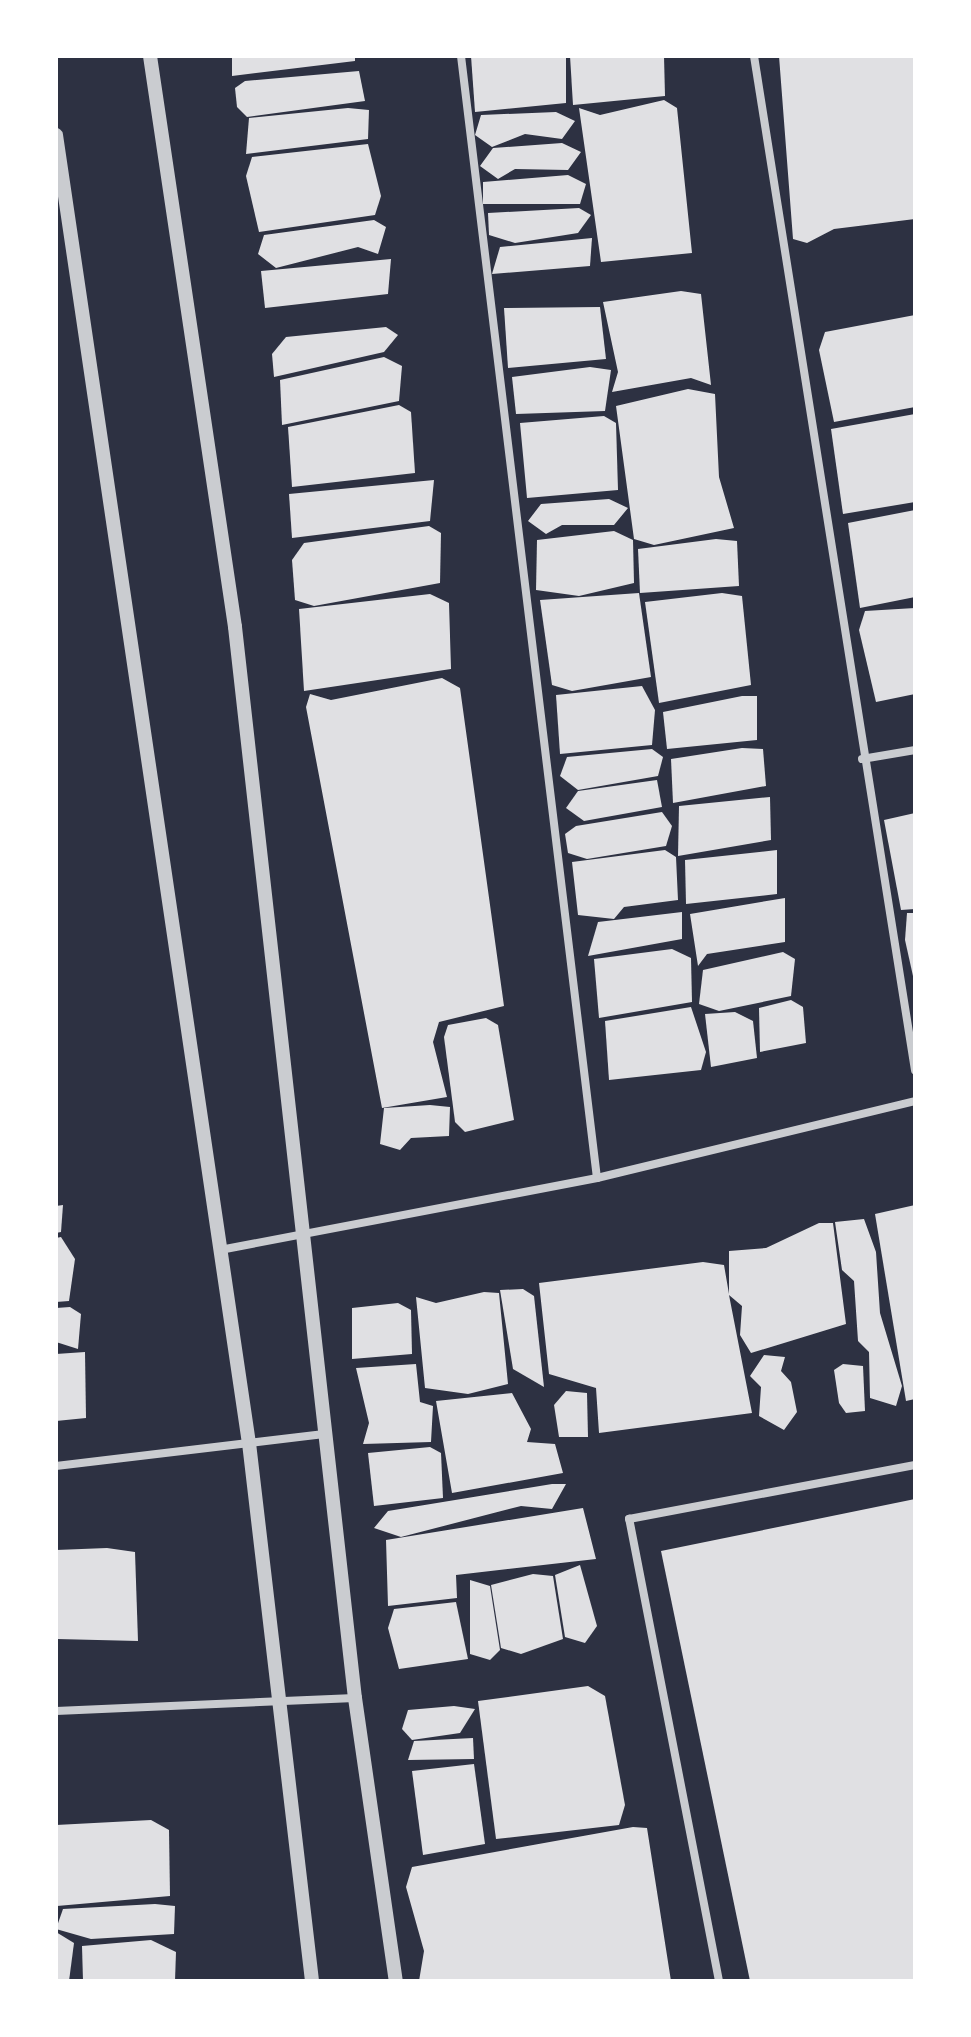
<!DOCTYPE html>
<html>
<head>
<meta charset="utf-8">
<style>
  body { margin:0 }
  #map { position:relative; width:971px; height:2037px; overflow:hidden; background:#2d3142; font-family:"Times New Roman",serif }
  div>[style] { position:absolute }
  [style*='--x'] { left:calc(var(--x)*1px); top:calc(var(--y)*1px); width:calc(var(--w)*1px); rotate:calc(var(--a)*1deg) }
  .building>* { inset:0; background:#e0e0e3 }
  .minor>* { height:8px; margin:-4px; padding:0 4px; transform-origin:4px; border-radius:4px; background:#caccd0 }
  .tertiary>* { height:14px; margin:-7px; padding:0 7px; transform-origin:7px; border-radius:7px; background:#caccd0 }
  span { translate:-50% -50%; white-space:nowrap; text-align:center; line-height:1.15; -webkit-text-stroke:6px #fff; paint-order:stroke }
  .frame { position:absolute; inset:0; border:58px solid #fff; pointer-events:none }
</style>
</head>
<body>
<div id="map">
  <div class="building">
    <div style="clip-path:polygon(232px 56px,355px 56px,355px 61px,232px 76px)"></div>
    <div style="clip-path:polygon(471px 56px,566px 56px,566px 103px,475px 112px)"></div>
    <div style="clip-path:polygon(570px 56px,664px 56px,665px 96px,573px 105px)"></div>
    <div style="clip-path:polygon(779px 56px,915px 56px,915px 219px,834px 229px,807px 243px,793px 239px)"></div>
    <div style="clip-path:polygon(359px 71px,365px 101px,247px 117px,237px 107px,235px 88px,245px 81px)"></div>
    <div style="clip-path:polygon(664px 100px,677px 108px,692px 253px,601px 262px,579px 108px,600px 115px)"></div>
    <div style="clip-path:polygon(348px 108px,369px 110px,368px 139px,246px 154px,249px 118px)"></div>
    <div style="clip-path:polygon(556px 112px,575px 121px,562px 139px,525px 134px,492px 147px,475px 135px,481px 115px)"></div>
    <div style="clip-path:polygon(562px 143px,581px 152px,568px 170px,515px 169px,498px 179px,480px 166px,493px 148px)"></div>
    <div style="clip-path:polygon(368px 144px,381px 196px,375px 215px,259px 232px,246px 176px,252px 157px)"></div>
    <div style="clip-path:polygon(568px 175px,586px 184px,580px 204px,483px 204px,483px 182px)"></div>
    <div style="clip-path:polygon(579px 208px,591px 215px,578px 233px,515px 243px,489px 235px,488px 213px)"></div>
    <div style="clip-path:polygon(374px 220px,386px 227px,378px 254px,358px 247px,276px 268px,258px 254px,264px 235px)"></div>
    <div style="clip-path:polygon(592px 238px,590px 266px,492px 274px,500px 247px)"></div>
    <div style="clip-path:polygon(391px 259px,388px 294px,265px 308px,261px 271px)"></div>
    <div style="clip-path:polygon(681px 291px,701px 294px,711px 385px,691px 378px,612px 392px,618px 372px,603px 302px)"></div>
    <div style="clip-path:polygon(600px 307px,606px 359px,508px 368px,504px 308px)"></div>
    <div style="clip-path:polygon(915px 315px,915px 407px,834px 422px,819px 350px,825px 332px)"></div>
    <div style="clip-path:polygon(386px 327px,398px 335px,384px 352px,274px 377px,272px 354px,286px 337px)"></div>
    <div style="clip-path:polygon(384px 357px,402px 366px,399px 401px,282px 425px,280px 380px)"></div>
    <div style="clip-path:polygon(590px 367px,611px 370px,605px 411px,516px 414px,512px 377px)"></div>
    <div style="clip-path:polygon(688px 389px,715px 394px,719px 477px,734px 528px,654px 545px,634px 539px,616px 406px)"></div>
    <div style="clip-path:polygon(399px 405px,411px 412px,415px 473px,292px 487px,288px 427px)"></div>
    <div style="clip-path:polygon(915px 414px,915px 502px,843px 514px,831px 429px)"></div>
    <div style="clip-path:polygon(604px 416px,616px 423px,618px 490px,527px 498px,520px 423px)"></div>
    <div style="clip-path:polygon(434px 480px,430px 521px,292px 538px,289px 494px)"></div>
    <div style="clip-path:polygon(609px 499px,628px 508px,614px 525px,562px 525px,546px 534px,528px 521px,541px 504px)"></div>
    <div style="clip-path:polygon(915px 510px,915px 597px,860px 608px,848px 523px)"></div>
    <div style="clip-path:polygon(429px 526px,441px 533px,440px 583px,314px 606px,295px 600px,292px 560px,304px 543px)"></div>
    <div style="clip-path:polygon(614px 531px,633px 540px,634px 583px,579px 596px,536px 590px,537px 540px)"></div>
    <div style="clip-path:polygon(716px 539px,737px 541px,739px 586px,640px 593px,638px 549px)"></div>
    <div style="clip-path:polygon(639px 593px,651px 677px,572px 691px,552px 685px,540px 600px)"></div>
    <div style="clip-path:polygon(722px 593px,742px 596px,751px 685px,659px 703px,645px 602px)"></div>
    <div style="clip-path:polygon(430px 594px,449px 603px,451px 669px,304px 691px,299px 609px)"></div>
    <div style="clip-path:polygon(915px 608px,915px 694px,876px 702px,859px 630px,865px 611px)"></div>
    <div style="clip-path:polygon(442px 678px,460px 688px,504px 1006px,439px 1022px,433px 1042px,447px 1097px,382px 1108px,306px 707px,310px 694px,331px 700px)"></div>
    <div style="clip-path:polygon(642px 686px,655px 710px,652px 745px,560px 754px,556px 695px)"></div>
    <div style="clip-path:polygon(742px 696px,757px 696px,757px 740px,667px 749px,663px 712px)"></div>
    <div style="clip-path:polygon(742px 748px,763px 749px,766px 786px,673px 803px,671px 759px)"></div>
    <div style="clip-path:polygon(652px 749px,663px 757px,658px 776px,578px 790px,560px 776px,567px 757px)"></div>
    <div style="clip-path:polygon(657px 780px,662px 807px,584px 821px,566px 808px,578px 791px)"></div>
    <div style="clip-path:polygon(770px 797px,771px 840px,678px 856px,679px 806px)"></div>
    <div style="clip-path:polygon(662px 812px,672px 826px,666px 846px,587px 859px,568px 853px,565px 834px,576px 826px)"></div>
    <div style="clip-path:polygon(915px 813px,915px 909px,901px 910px,884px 820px)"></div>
    <div style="clip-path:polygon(665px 850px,676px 857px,678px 900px,624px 907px,614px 919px,578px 915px,572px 862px)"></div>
    <div style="clip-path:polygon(777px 850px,777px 894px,686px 904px,685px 860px)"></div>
    <div style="clip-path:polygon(785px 898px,785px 942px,707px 954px,698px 966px,690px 914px)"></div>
    <div style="clip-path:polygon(682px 912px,682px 939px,588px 956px,598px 922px)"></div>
    <div style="clip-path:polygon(907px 913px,915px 913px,915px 985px,905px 940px)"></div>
    <div style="clip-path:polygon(672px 949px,691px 958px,692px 1002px,599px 1018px,594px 959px)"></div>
    <div style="clip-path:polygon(783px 952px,795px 959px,791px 996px,719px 1011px,699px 1004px,703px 970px)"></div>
    <div style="clip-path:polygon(791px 1000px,803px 1007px,806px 1043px,760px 1052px,759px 1008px)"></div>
    <div style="clip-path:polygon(691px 1007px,706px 1052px,701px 1070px,609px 1080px,605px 1021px)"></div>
    <div style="clip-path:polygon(735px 1012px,753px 1021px,757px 1058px,711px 1067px,705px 1014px)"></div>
    <div style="clip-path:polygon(486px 1018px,498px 1025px,514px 1120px,465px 1132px,455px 1122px,444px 1037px,448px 1025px)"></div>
    <div style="clip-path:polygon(430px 1105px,450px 1107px,449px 1136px,411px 1138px,400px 1150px,380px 1144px,384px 1108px)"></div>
    <div style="clip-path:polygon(63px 1205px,61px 1232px,56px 1233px,56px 1206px)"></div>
    <div style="clip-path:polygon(915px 1205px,915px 1399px,906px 1401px,875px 1214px)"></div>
    <div style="clip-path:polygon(864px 1219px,876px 1252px,880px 1313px,902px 1386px,896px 1406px,870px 1398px,869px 1352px,858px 1341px,854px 1281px,842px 1270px,835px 1222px)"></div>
    <div style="clip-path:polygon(819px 1223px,833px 1223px,846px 1324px,751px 1353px,740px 1335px,742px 1306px,729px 1295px,752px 1413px,599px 1433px,596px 1388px,549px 1374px,539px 1283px,703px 1262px,724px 1265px,729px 1294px,729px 1251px,766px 1248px)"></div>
    <div style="clip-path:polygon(61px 1237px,75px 1259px,69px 1301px,56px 1302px,56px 1238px)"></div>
    <div style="clip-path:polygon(523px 1289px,534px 1296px,544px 1387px,513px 1369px,500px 1290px)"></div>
    <div style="clip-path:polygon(484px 1292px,499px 1293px,508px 1384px,468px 1394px,425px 1388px,416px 1297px,436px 1303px)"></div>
    <div style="clip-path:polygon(398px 1303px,411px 1310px,412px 1354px,352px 1359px,352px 1308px)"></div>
    <div style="clip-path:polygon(70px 1307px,81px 1314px,78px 1349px,56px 1342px,56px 1308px)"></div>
    <div style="clip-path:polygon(85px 1352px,86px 1418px,56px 1421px,56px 1354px)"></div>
    <div style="clip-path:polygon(764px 1355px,785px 1357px,781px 1371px,791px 1382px,797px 1412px,784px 1430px,759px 1416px,761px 1387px,750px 1376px)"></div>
    <div style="clip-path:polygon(416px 1364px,420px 1402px,433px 1406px,431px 1442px,363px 1444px,369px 1423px,356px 1368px)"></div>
    <div style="clip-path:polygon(843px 1364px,863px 1366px,865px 1411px,846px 1413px,839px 1403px,834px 1370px)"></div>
    <div style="clip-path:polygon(566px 1391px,587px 1393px,588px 1437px,559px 1437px,554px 1405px)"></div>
    <div style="clip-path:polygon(512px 1393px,531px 1429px,527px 1442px,555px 1444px,563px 1473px,452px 1493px,436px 1401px)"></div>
    <div style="clip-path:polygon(430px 1447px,441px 1453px,443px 1498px,374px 1506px,368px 1453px)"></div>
    <div style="clip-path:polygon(552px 1484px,566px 1484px,552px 1509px,521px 1506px,401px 1537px,374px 1528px,388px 1511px)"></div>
    <div style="clip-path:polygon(915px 1499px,915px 1981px,750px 1981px,661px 1551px)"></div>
    <div style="clip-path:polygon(583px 1508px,596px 1559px,456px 1575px,457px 1598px,388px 1606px,386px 1540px)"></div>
    <div style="clip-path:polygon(107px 1548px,135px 1552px,138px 1641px,57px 1639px,56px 1550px)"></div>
    <div style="clip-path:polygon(580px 1565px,597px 1626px,585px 1643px,565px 1637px,555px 1575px)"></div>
    <div style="clip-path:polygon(533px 1574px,553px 1576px,563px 1639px,521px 1654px,501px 1648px,491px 1585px)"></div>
    <div style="clip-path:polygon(470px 1580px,490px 1586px,500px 1650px,490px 1660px,470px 1654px)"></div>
    <div style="clip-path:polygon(456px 1602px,468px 1659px,399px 1669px,388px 1628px,394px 1609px)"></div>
    <div style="clip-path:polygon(588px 1686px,605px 1696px,625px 1805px,619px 1825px,496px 1839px,478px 1701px)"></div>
    <div style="clip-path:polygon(454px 1706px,475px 1709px,460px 1733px,412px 1740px,402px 1729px,408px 1710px)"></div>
    <div style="clip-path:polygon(473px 1738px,474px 1759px,408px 1760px,414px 1741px)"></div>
    <div style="clip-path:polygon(474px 1764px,485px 1844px,423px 1855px,412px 1771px)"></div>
    <div style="clip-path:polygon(151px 1820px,169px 1830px,170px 1896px,57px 1906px,56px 1825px)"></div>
    <div style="clip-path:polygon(633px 1827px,647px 1828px,671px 1981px,419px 1981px,424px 1951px,406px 1887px,412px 1867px)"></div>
    <div style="clip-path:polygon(155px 1904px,175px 1906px,174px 1934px,91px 1939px,56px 1929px,63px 1909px)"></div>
    <div style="clip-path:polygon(56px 1932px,74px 1943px,69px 1981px,56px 1981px)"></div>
    <div style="clip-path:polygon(151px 1940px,176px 1952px,175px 1981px,83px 1981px,82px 1946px)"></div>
  </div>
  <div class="minor">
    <div style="--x:461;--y:56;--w:1130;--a:83.09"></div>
    <div style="--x:754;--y:56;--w:1027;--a:80.98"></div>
    <div style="--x:862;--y:759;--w:54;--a:-9.6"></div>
    <div style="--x:220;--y:1250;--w:384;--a:-10.8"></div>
    <div style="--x:597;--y:1178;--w:327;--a:-13.6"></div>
    <div style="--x:56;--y:1466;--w:270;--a:-6.8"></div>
    <div style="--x:56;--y:1711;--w:299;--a:-2.5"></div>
    <div style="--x:719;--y:1981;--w:471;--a:-101"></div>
    <div style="--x:629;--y:1519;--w:291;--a:-10.7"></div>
  </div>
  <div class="tertiary">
    <div style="--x:150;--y:56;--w:577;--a:81.53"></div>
    <div style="--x:235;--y:627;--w:1078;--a:83.61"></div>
    <div style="--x:355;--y:1698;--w:286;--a:81.8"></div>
    <div style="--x:56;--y:135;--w:1322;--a:81.61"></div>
    <div style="--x:249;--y:1443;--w:542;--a:83.32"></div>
  </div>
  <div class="frame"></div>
</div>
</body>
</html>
